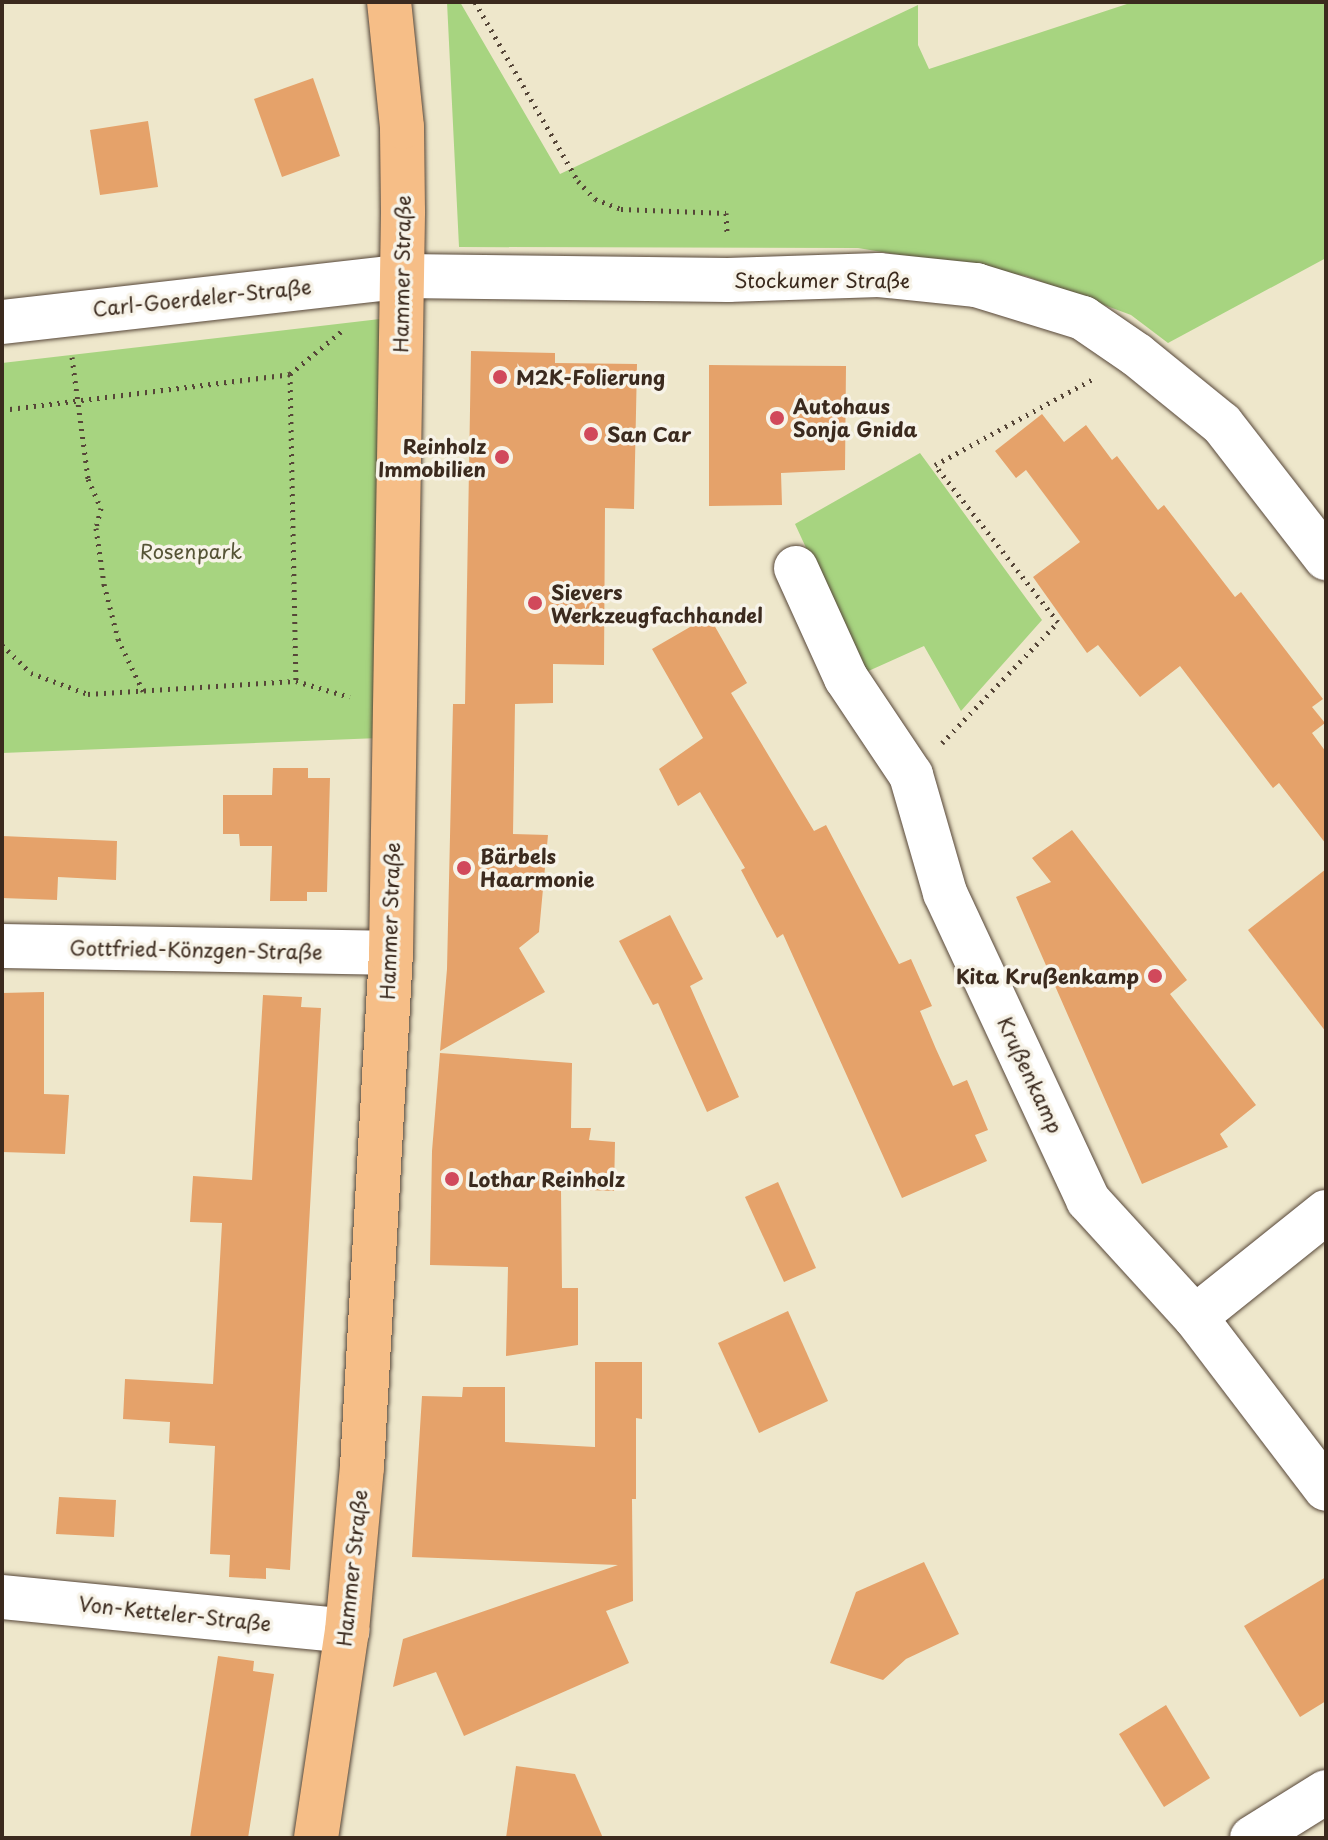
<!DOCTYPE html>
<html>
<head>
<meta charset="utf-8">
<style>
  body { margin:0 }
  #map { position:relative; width:1328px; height:1840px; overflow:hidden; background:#eee7cb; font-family:"Playpen Sans",sans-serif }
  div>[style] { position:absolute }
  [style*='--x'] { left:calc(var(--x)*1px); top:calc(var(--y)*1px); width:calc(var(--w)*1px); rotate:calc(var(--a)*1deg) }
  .green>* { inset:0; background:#a7d480 }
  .building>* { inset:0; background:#e5a26a }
  .path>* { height:5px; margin-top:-2.5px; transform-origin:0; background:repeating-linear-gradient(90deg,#564638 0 2px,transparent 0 8px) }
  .roads { filter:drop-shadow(0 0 2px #564638) drop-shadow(0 0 2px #564638) }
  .minor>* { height:44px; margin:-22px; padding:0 22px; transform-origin:22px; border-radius:22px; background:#fff }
  .major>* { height:44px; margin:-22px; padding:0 22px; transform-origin:22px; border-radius:22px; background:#f6be87 }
  .dots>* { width:22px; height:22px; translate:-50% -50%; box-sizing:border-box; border:4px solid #f7f3e8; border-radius:50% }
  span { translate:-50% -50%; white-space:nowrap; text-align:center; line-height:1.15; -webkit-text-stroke:7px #f7f3e8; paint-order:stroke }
  .street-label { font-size:20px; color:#3b2a1e }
  .poi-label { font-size:20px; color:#3b2a1e; font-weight:700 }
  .left { translate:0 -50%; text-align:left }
  .right { translate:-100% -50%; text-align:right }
  .park-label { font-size:20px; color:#565436 }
  .frame { position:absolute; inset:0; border:4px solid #3b2a1e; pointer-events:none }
</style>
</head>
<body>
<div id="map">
  <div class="green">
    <div style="clip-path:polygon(447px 2px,460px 2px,560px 174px,918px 5px,918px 45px,929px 69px,1133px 2px,1326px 2px,1326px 258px,1168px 343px,1131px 315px,1026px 276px,858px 248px,459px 247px)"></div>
    <div style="clip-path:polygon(380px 319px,379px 738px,2px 753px,2px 363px)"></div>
    <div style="clip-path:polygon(920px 453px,1042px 620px,961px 711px,924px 646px,864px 673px,795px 524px)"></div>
  </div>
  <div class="building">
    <div style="clip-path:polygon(313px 78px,340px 156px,282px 177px,254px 99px)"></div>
    <div style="clip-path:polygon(148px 121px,158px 187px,100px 195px,90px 130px)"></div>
    <div style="clip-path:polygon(471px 351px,555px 353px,555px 363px,637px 364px,634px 509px,605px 508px,604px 665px,553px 664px,553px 703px,515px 704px,513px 834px,548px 835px,539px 932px,519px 948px,545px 992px,440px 1051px,447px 969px,453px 704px,465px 704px)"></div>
    <div style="clip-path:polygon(709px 365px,846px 366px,845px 470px,781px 473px,782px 505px,709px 506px)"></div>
    <div style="clip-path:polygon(1042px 414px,1064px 442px,1086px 425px,1112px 460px,1117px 456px,1158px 510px,1164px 505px,1235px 597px,1241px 592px,1323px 699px,1312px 707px,1325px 723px,1312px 733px,1326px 752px,1326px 844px,1279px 783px,1273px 788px,1180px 666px,1140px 697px,1098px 645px,1087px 653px,1033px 577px,1080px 542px,1026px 470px,1016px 478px,995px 451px)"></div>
    <div style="clip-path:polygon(709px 616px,747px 683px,731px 693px,814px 831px,826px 825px,899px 964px,911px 959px,932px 1006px,920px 1011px,936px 1049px,953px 1086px,967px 1080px,988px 1130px,975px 1135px,987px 1161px,902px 1198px,783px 934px,777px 938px,741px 870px,745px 868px,700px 792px,678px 806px,659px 769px,703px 738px,652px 649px)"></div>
    <div style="clip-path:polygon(273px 768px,308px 768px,308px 778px,330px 778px,327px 892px,307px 892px,307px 901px,270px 901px,272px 846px,240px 846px,239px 834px,223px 834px,223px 795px,272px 795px)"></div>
    <div style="clip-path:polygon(1072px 830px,1187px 980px,1170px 994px,1256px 1105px,1220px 1134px,1228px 1147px,1142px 1184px,1016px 897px,1051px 882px,1032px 858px)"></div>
    <div style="clip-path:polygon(2px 836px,117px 841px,116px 880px,58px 877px,57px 900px,2px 898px)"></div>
    <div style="clip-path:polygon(1326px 869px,1326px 1032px,1248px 930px)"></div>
    <div style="clip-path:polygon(670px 915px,703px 979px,690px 986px,739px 1097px,707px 1112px,658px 1003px,653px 1005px,619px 941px)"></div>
    <div style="clip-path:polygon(44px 992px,44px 1094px,69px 1095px,65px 1154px,2px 1152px,2px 993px)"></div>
    <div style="clip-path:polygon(263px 995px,302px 997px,301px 1007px,321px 1008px,290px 1570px,266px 1568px,266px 1579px,229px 1577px,230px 1555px,210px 1554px,215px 1446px,169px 1443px,170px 1422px,123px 1419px,125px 1379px,213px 1384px,222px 1223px,190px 1222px,193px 1176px,252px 1180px)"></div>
    <div style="clip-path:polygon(440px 1053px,572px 1063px,571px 1128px,591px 1128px,589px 1140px,615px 1142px,614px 1191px,561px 1189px,562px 1288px,578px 1288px,578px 1345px,506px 1356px,508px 1267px,430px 1265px,432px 1151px)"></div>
    <div style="clip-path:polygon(778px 1182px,816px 1268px,784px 1282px,745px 1197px)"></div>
    <div style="clip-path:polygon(788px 1311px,828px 1401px,759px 1433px,718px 1343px)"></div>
    <div style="clip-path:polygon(595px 1362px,642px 1362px,642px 1419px,636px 1418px,636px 1499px,632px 1499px,633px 1601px,606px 1611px,629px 1663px,464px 1736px,436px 1672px,393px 1687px,403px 1639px,618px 1565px,412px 1557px,422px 1396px,462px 1397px,463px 1387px,505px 1387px,505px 1442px,595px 1447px)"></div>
    <div style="clip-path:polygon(59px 1497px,116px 1500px,114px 1537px,56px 1534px)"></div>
    <div style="clip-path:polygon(924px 1562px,959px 1634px,906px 1659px,883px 1680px,830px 1663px,856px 1592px)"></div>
    <div style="clip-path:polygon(1326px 1577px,1326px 1701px,1300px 1717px,1244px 1626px)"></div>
    <div style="clip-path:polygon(218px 1656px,254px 1661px,253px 1671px,274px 1674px,248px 1838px,190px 1838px)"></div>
    <div style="clip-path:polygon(1166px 1705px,1210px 1778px,1164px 1807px,1119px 1734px)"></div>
    <div style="clip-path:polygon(516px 1766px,575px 1774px,603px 1838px,506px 1838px)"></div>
  </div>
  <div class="path">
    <div style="--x:475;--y:2;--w:207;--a:60.1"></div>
    <div style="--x:578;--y:181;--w:25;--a:47"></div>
    <div style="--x:595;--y:199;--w:28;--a:21"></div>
    <div style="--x:621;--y:209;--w:105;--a:2.2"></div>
    <div style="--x:726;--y:213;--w:22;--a:87"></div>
    <div style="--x:72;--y:357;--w:123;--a:82.5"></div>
    <div style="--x:88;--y:479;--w:32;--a:66"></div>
    <div style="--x:101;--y:508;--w:21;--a:104"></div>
    <div style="--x:96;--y:528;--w:57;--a:81.9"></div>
    <div style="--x:104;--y:584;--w:57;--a:75.7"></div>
    <div style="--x:118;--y:639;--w:58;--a:64.3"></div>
    <div style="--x:290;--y:374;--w:307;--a:88.9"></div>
    <div style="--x:296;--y:681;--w:56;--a:16.5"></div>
    <div style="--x:2;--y:410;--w:290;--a:-7.1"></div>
    <div style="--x:290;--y:374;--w:69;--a:-39.7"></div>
    <div style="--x:2;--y:645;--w:40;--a:44"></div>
    <div style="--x:31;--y:673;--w:61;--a:20.2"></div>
    <div style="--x:88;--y:694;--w:208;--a:-3.6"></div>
    <div style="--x:942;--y:743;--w:168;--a:-46.2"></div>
    <div style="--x:1058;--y:622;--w:199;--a:-128.1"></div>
    <div style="--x:935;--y:465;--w:180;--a:-28.6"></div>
  </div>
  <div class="roads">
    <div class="minor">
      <div style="--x:2;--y:322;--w:404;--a:-6.5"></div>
      <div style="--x:403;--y:276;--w:325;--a:0.7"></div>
      <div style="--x:728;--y:280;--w:151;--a:-1.9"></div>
      <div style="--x:879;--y:275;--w:98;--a:5.9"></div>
      <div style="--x:976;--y:285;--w:112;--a:17.1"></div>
      <div style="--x:1083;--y:318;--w:65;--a:34.4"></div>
      <div style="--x:1137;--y:355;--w:109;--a:39.1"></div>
      <div style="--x:1222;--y:424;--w:170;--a:52.2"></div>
      <div style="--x:796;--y:568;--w:121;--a:65.6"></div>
      <div style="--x:846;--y:678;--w:117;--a:56.2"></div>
      <div style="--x:911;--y:775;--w:123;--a:73.9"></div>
      <div style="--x:945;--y:893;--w:339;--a:65"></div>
      <div style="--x:1088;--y:1200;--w:159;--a:47.6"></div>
      <div style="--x:1195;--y:1317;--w:216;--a:52.7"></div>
      <div style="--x:2;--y:946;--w:389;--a:1"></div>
      <div style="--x:1195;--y:1317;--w:168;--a:-38.7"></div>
      <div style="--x:2;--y:1597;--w:347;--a:5.6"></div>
      <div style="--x:1252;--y:1838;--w:87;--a:-31.9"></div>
    </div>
    <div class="major">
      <div style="--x:316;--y:1838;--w:209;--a:-81.5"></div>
      <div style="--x:347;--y:1631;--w:165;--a:-84.8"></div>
      <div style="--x:362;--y:1467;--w:515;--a:-86.77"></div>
      <div style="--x:391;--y:953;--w:742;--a:-89.07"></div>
      <div style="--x:403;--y:211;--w:84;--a:-90.7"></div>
      <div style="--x:402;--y:127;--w:126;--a:-95.9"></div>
    </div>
  </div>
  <div class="dots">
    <div style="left:500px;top:377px;background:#d1495b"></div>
    <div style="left:777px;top:418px;background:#d1495b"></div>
    <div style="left:591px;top:434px;background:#d1495b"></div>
    <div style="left:502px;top:457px;background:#d1495b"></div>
    <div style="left:535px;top:603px;background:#d1495b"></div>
    <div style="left:464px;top:868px;background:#d1495b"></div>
    <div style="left:1155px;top:976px;background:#d1495b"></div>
    <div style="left:452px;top:1179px;background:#d1495b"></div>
  </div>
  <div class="street-label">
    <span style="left:402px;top:274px;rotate:-89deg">Hammer Straße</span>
    <span style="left:822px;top:280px">Stockumer Straße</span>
    <span style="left:202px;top:298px;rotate:-6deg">Carl-Goerdeler-Straße</span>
    <span style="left:390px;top:921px;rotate:-88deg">Hammer Straße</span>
    <span style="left:196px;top:950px;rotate:1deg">Gottfried-Könzgen-Straße</span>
    <span style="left:1030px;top:1075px;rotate:65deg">Krußenkamp</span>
    <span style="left:352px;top:1568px;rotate:-84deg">Hammer Straße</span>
    <span style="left:175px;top:1614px;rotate:6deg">Von-Ketteler-Straße</span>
  </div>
  <div class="poi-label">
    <span class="left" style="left:516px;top:377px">M2K-Folierung</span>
    <span class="left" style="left:793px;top:418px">Autohaus<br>Sonja Gnida</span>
    <span class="left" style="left:607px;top:434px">San Car</span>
    <span class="right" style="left:486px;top:458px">Reinholz<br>Immobilien</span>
    <span class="left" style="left:551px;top:604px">Sievers<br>Werkzeugfachhandel</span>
    <span class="left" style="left:480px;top:868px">Bärbels<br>Haarmonie</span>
    <span class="right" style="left:1139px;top:976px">Kita Krußenkamp</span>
    <span class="left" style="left:468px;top:1179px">Lothar Reinholz</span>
  </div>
  <div class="park-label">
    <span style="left:191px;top:551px">Rosenpark</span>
  </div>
  <div class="frame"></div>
</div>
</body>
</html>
